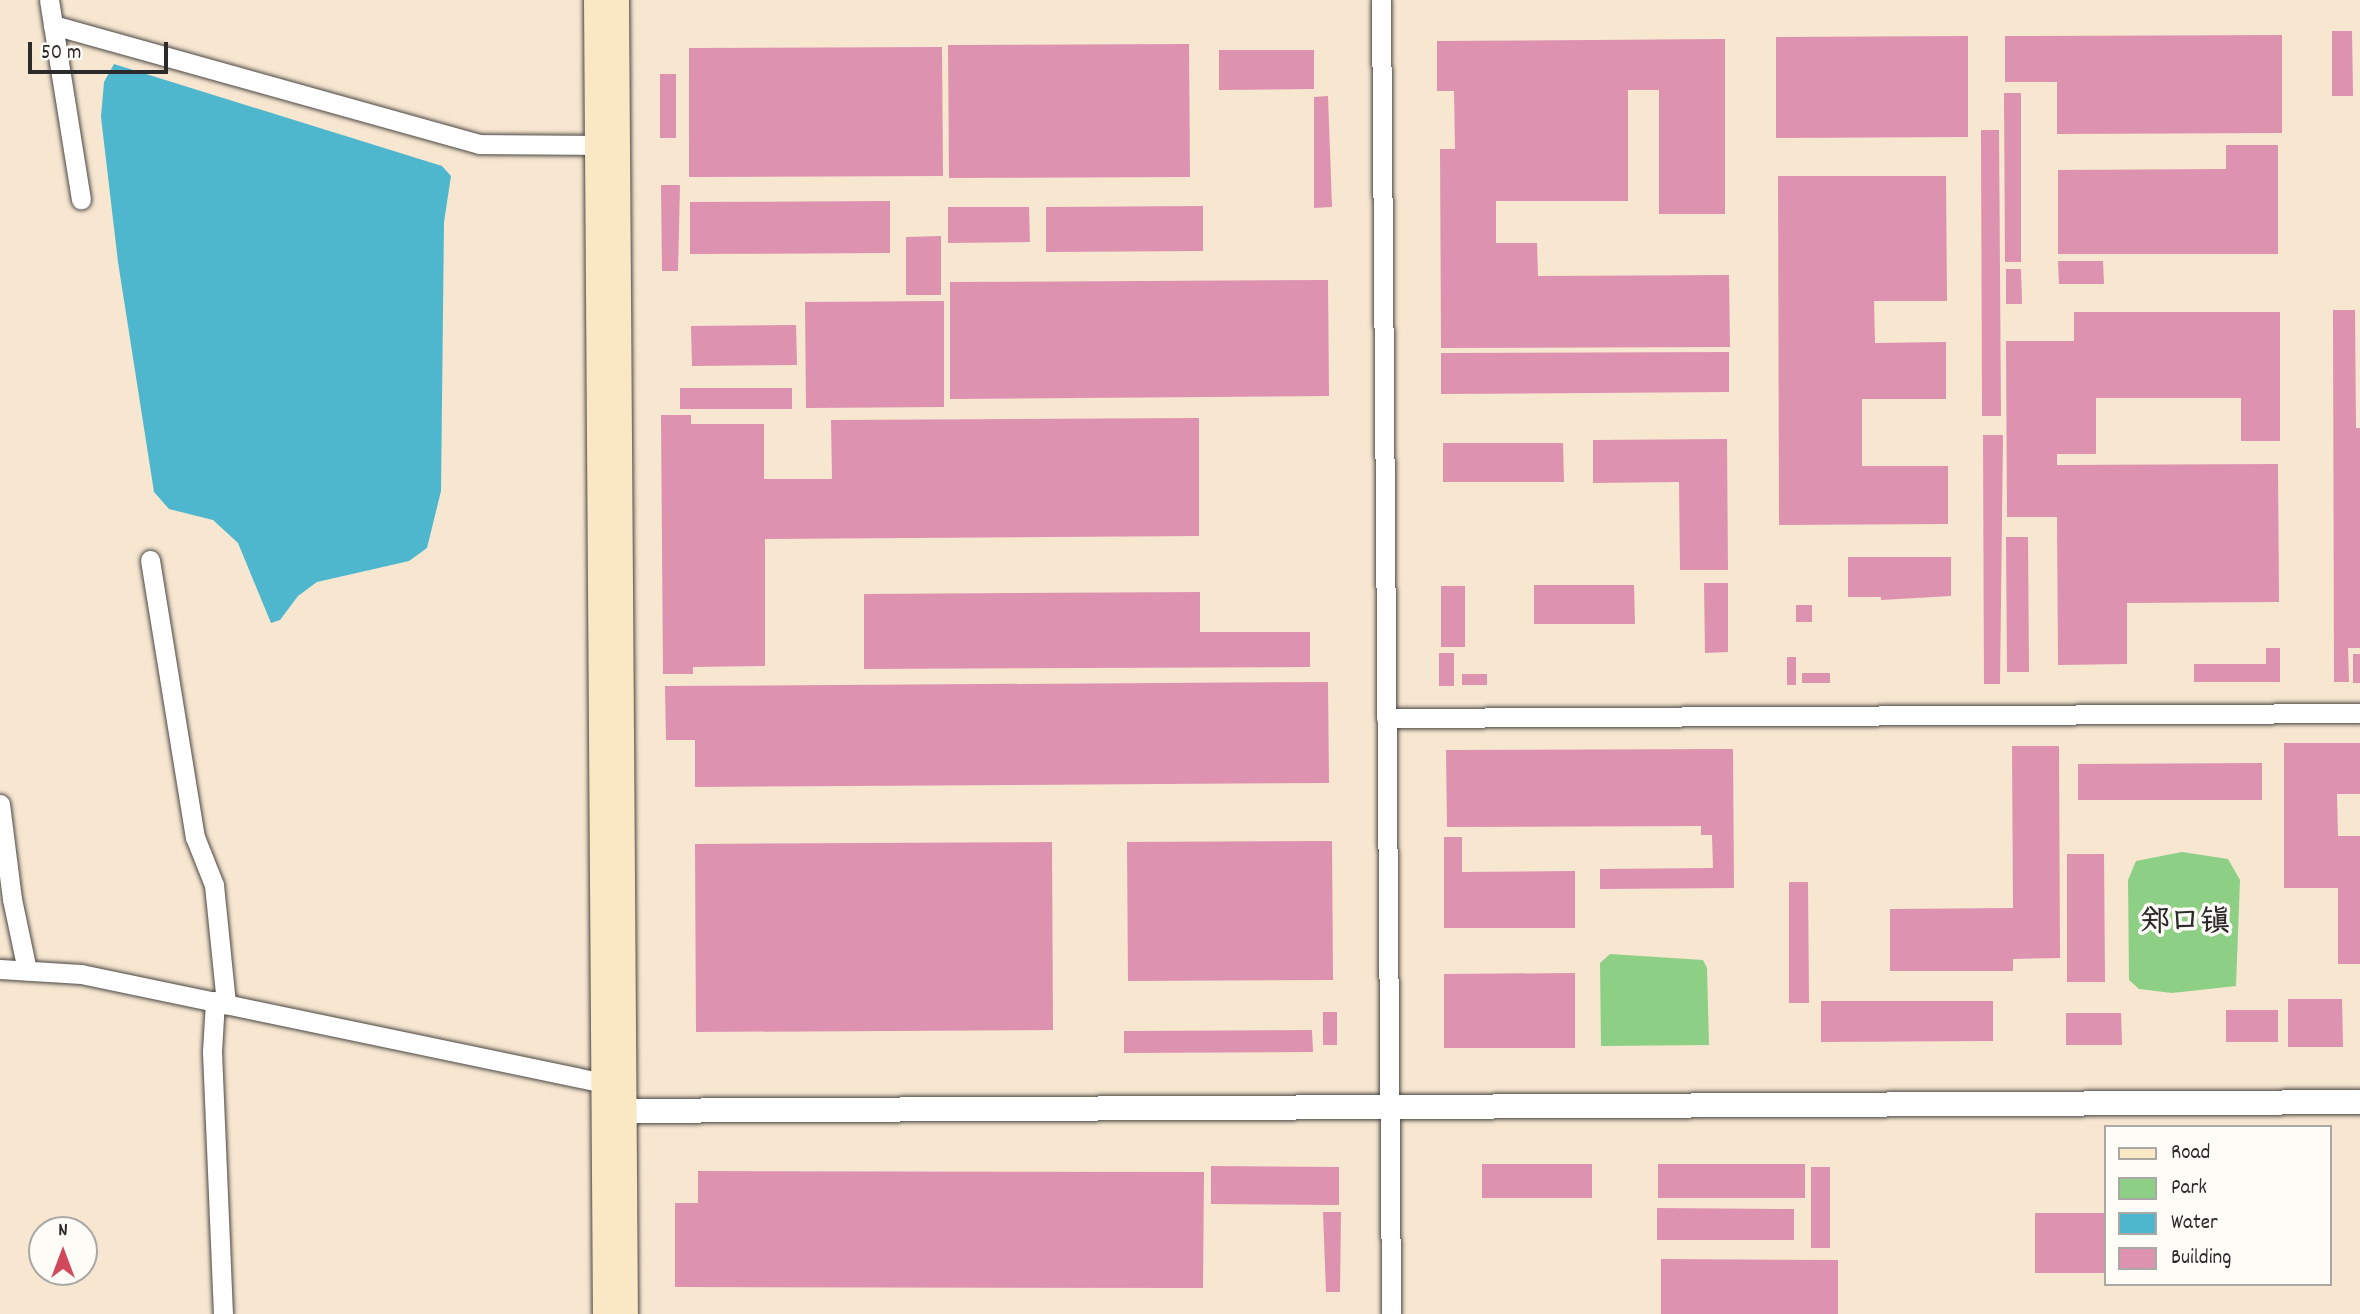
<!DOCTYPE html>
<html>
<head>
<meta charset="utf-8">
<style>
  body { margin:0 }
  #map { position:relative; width:2360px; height:1314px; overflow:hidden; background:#f7e6d0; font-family:Dekko,"LXGW WenKai TC",sans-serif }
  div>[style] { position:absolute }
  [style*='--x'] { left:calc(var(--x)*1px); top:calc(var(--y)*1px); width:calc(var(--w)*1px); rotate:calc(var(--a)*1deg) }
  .green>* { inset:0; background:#8ecf86 }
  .water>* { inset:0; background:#4fb7cd }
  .building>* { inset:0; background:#dd92af }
  .roads { filter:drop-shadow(0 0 2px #4a4744) drop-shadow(0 0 2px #4a4744) }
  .minor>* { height:19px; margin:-9.5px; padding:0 9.5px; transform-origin:9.5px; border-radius:9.5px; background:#fff }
  .tertiary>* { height:24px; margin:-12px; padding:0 12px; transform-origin:12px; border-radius:12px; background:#fff }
  .secondary>* { height:26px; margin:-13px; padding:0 13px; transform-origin:13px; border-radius:13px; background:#fae7c3 }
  span { translate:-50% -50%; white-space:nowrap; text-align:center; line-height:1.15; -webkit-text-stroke:7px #fdfcf7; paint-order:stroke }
  .district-label { font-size:30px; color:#2b2b2b; font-weight:700 }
  .legend { position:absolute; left:2104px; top:1125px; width:228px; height:161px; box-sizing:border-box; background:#fdfcf7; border:2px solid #a9a8a5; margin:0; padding:9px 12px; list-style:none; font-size:21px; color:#2b2b2b }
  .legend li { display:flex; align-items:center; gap:14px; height:35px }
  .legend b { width:35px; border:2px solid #a9a8a5 }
  .north { position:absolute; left:28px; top:1216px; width:70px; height:70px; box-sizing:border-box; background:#fdfcf7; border:2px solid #a9a8a5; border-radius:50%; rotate:0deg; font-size:19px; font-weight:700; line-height:28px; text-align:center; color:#2b2b2b }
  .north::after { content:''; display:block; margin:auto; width:24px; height:32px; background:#d1495b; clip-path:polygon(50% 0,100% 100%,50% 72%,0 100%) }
  .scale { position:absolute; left:28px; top:42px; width:140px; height:32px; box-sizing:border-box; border:4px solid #2b2b2b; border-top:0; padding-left:9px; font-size:21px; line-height:24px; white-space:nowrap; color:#2b2b2b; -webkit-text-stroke:5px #fdfcf7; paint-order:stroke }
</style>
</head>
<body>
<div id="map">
  <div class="green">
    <div style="clip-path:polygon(2182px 852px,2228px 859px,2240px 880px,2236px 986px,2172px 993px,2139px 989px,2129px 980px,2128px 880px,2136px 861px)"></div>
    <div style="clip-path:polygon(1610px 954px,1703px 960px,1707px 968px,1709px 1045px,1601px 1046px,1600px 963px)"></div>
  </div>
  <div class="water">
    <div style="clip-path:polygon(114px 64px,442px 166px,451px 176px,444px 222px,441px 491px,427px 548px,409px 561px,317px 582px,298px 596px,280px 620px,271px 623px,238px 543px,213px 520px,169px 509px,154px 492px,118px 262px,101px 117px,104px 82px)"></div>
  </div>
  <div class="building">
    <div style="clip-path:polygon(2332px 31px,2352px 31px,2353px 96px,2332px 96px)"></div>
    <div style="clip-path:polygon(2282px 35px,2282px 133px,2057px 134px,2057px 82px,2005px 82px,2005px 36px)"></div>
    <div style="clip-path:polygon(1968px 36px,1968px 137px,1776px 138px,1776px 37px)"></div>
    <div style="clip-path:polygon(1725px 39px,1725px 214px,1659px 214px,1659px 90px,1628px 90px,1628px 201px,1496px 201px,1496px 243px,1537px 243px,1538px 276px,1729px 275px,1730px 347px,1441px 348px,1440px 149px,1455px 149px,1454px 91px,1437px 91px,1437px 41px)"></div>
    <div style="clip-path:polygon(1189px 44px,1190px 177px,949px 178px,948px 45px)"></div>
    <div style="clip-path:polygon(942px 47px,943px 176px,689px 177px,689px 48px)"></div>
    <div style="clip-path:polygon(1219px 50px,1314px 50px,1314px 89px,1219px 90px)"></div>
    <div style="clip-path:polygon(660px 74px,676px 74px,676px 138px,660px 138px)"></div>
    <div style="clip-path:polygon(2004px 93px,2021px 93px,2021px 262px,2005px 262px)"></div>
    <div style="clip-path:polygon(1328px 96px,1332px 207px,1314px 208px,1314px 97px)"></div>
    <div style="clip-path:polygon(1981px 130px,1999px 130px,2001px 416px,1982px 416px)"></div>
    <div style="clip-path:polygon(2226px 145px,2278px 145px,2278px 254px,2058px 254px,2058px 170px,2226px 169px)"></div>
    <div style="clip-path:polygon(1778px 176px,1946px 176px,1947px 301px,1874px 301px,1875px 343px,1946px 342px,1946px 399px,1862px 399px,1862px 466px,1948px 466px,1948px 524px,1779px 525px)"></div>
    <div style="clip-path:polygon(661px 185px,680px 185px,678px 271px,662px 271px)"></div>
    <div style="clip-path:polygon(890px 201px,890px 253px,690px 254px,690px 202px)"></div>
    <div style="clip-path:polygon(1203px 206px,1203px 251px,1046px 252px,1046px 207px)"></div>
    <div style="clip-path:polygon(948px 207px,1029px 207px,1030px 242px,948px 243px)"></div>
    <div style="clip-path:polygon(941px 236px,941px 295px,906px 295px,906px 237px)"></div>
    <div style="clip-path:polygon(2058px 261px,2103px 261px,2104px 284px,2059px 284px)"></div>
    <div style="clip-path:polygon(2006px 269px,2021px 269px,2022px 304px,2006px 304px)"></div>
    <div style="clip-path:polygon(1328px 280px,1329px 396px,950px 399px,950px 282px)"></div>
    <div style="clip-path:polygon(944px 301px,944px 407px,806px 408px,805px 302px)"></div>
    <div style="clip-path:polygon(2333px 310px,2355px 310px,2356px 428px,2360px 428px,2360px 648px,2348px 648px,2349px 682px,2334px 682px)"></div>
    <div style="clip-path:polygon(2074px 312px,2280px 312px,2280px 441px,2241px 441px,2241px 398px,2096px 398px,2096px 454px,2057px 454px,2057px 465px,2278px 464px,2279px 602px,2127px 603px,2127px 664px,2058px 665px,2057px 517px,2007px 517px,2006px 341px,2074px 341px)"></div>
    <div style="clip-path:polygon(796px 325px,797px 365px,692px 366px,691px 326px)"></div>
    <div style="clip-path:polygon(1729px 352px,1729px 392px,1441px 394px,1441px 353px)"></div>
    <div style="clip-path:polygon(680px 388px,792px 388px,792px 409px,680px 409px)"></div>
    <div style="clip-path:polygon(661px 415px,691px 415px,691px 424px,764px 424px,764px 479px,832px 479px,831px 420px,1199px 418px,1199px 536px,765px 539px,765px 666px,693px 667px,693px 674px,663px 674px)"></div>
    <div style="clip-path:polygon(1983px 435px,2003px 435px,2000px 684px,1984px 684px)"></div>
    <div style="clip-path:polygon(1727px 439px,1728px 570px,1680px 570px,1679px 482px,1593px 483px,1593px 440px)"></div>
    <div style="clip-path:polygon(1443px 443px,1563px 443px,1564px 482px,1443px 482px)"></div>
    <div style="clip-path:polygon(2006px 537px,2028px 537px,2029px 672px,2007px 672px)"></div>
    <div style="clip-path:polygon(1848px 557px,1951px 557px,1951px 596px,1881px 600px,1881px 597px,1848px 597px)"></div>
    <div style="clip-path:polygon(1704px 583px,1728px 583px,1728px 652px,1705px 653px)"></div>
    <div style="clip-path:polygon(1534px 585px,1634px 585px,1635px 624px,1534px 624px)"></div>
    <div style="clip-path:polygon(1441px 586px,1465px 586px,1465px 647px,1441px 647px)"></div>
    <div style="clip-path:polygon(1200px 592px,1200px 632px,1310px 632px,1310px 667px,864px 669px,864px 594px)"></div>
    <div style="clip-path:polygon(1796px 605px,1812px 605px,1812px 622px,1796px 622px)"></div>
    <div style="clip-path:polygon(2266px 648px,2280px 648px,2280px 682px,2194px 682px,2194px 664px,2266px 664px)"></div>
    <div style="clip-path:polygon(1439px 653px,1454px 653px,1454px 686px,1439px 686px)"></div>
    <div style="clip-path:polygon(2353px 654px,2360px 654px,2360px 683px,2353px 683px)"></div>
    <div style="clip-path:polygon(1787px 657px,1796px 657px,1796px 685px,1787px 685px)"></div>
    <div style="clip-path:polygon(1802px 673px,1830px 673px,1830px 683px,1802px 683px)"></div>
    <div style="clip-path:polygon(1462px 674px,1487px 674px,1487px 685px,1462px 685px)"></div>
    <div style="clip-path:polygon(1328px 682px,1329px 783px,695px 787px,695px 740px,666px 740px,665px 686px)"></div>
    <div style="clip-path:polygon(2284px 743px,2360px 743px,2360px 794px,2337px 794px,2338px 836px,2360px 836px,2360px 964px,2338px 964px,2338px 888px,2284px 888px)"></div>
    <div style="clip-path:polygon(2012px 746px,2059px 746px,2060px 958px,2013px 959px,2013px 971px,1890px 971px,1890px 909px,2013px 908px)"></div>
    <div style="clip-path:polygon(1733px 749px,1734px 888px,1600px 889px,1600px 869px,1713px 868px,1712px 835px,1701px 835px,1701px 826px,1447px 827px,1446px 750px)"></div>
    <div style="clip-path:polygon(2262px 763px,2262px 800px,2078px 800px,2078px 764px)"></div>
    <div style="clip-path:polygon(1444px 837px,1462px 837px,1462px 872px,1575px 871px,1575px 928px,1444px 928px)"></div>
    <div style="clip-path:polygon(1332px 841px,1333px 980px,1128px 981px,1127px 842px)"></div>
    <div style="clip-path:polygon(1052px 842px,1053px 1030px,696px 1032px,695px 844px)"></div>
    <div style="clip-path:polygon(2067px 854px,2104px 854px,2105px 982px,2067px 982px)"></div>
    <div style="clip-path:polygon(1789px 882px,1808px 882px,1809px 1003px,1789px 1003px)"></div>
    <div style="clip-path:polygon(1575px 973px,1575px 1048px,1444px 1048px,1444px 974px)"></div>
    <div style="clip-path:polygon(2288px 999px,2342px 999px,2343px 1047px,2288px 1047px)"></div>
    <div style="clip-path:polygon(1821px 1001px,1993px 1001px,1993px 1041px,1821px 1042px)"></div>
    <div style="clip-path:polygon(2226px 1010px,2278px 1010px,2278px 1042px,2226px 1042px)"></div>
    <div style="clip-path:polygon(1323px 1012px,1337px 1012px,1337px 1045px,1323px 1045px)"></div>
    <div style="clip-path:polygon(2066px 1013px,2121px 1013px,2122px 1045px,2066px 1045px)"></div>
    <div style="clip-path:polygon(1312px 1030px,1313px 1052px,1124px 1053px,1124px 1031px)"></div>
    <div style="clip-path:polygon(1482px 1164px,1592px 1164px,1592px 1198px,1482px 1198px)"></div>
    <div style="clip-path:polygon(1658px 1164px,1805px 1164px,1805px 1198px,1658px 1198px)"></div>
    <div style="clip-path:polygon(1211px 1166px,1339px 1167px,1339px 1205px,1211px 1204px)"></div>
    <div style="clip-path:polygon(1811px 1167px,1830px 1167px,1830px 1248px,1811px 1248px)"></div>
    <div style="clip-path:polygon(698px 1171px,1204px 1172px,1203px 1288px,675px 1287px,675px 1203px,698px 1203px)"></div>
    <div style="clip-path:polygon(1657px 1208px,1794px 1209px,1794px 1240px,1657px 1240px)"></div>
    <div style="clip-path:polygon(1323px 1212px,1341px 1212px,1340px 1292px,1326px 1292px)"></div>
    <div style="clip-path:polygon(2035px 1213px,2106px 1213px,2106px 1273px,2035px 1273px)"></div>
    <div style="clip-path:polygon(1661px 1259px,1838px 1260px,1838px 1314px,1661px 1314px)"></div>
  </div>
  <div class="roads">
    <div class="minor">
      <div style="--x:49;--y:0;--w:202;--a:80.9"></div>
      <div style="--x:1381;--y:0;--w:1314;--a:89.56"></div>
      <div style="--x:53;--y:25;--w:442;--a:15.6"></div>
      <div style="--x:479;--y:144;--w:119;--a:0.5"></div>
      <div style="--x:150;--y:560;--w:281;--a:80.8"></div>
      <div style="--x:195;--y:837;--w:52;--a:68.4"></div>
      <div style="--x:214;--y:885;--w:120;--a:84.2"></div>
      <div style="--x:1386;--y:718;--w:974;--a:-0.29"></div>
      <div style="--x:0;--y:804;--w:96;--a:82.8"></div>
      <div style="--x:12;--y:899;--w:73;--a:78.1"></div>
      <div style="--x:0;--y:969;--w:81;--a:3.5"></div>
      <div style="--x:81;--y:974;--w:534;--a:11.77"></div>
      <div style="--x:215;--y:1001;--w:51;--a:93.4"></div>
      <div style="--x:212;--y:1052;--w:262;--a:87.6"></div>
    </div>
    <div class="tertiary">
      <div style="--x:605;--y:1111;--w:1755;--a:-0.29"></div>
    </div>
    <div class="secondary">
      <div style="--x:597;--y:0;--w:1314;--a:89.61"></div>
      <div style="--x:616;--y:0;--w:1314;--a:89.61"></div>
    </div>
  </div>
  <div class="district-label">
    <span style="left:2185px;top:925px">郑口镇</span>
  </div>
  <ul class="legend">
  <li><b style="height:9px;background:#fae7c3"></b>Road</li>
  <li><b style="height:19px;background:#8ecf86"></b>Park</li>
  <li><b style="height:19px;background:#4fb7cd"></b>Water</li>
  <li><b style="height:19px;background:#dd92af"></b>Building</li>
  </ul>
  <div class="north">N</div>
  <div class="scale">50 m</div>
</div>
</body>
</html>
